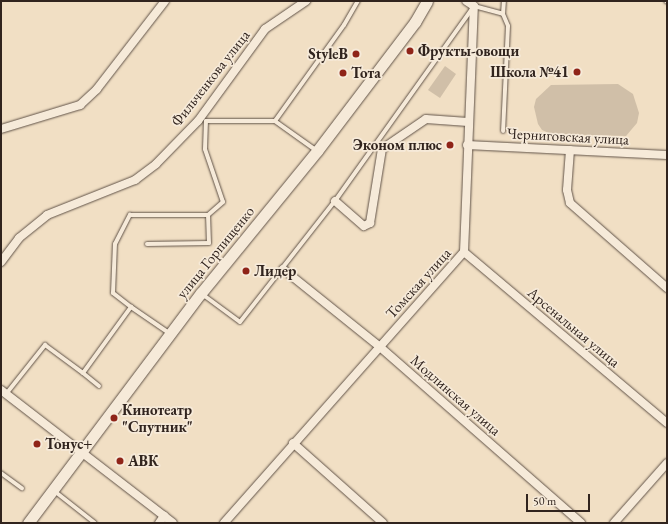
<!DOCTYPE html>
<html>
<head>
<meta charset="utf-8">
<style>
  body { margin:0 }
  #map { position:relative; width:668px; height:524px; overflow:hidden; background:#f1dfc4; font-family:"EB Garamond",serif }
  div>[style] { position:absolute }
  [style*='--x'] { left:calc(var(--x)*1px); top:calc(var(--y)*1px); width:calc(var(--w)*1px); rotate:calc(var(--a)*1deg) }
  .green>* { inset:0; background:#d0bfa8 }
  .roads { filter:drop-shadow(0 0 1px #615348) drop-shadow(0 0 1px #615348) }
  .lane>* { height:4px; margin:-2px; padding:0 2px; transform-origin:2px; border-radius:2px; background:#f6ead9 }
  .street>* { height:8px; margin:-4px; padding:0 4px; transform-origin:4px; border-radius:4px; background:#f6ead9 }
  .secondary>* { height:11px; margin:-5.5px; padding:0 5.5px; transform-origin:5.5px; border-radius:5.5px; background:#f6ead9 }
  .dots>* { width:11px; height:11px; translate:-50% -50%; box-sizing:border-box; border:2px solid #f6ead9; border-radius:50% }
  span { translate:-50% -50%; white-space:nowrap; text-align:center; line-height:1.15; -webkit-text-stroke:3.5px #f6ead9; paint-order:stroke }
  .poi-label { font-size:15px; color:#31241e; font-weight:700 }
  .left { translate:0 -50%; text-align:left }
  .right { translate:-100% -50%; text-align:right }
  .street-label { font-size:15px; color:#31241e }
  .frame { position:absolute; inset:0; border:2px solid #31241e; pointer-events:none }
  .scale { position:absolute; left:526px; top:494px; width:64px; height:18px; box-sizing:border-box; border:2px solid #31241e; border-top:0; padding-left:5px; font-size:12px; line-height:14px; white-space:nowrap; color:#31241e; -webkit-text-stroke:3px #f6ead9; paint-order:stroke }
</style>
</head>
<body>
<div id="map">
  <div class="green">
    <div style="clip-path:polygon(445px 66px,456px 74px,440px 98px,428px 90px)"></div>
    <div style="clip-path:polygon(618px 84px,633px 94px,639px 113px,637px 123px,626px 136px,551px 134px,542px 130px,538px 124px,534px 107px,536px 99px,551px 85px)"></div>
  </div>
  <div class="roads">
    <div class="lane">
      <div style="--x:666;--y:1;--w:1;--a:45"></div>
      <div style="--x:503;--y:14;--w:13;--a:-86"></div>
      <div style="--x:317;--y:151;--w:52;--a:-144.5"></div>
      <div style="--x:275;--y:121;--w:118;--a:-54.3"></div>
      <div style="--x:344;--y:25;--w:28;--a:-60"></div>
      <div style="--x:147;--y:244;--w:62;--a:-0.9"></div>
      <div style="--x:209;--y:243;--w:28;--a:-92"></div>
      <div style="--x:202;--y:294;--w:47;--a:36.4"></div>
      <div style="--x:240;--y:322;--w:154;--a:-51.9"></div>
      <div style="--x:335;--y:201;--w:239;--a:-54.5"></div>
      <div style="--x:474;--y:6;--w:30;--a:15"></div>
      <div style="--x:503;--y:14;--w:13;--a:67"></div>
      <div style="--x:508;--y:26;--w:105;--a:92.7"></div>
      <div style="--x:131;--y:307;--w:46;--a:34.4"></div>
      <div style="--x:99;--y:386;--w:21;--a:-141"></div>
      <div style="--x:83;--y:373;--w:82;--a:-54"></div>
      <div style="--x:131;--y:307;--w:23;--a:-142"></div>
      <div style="--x:113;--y:293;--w:49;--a:-87.7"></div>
      <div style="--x:115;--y:244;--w:33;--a:-63"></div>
      <div style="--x:130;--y:215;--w:78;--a:0"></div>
      <div style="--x:208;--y:215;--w:20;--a:-41"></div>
      <div style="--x:223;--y:202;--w:56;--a:-108.8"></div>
      <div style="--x:205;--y:149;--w:28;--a:-88"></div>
      <div style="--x:206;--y:121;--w:69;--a:0"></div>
      <div style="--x:6;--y:394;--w:63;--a:-51.5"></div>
      <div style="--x:45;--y:345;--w:47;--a:36.4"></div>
      <div style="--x:1;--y:473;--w:26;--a:36"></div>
      <div style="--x:53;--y:490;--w:53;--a:38.2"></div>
    </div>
    <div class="street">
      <div style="--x:1;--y:129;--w:83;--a:-16.9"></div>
      <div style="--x:80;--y:105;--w:23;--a:-43"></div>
      <div style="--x:97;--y:89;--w:111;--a:-52.3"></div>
      <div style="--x:467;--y:145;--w:200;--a:2.9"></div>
      <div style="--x:570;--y:150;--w:40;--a:94.3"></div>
      <div style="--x:567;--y:190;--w:13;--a:77"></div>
      <div style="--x:570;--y:203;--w:129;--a:41.2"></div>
      <div style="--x:335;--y:201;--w:38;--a:41"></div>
      <div style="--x:364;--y:226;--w:7;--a:-27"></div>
      <div style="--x:370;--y:223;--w:75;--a:-80.8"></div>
      <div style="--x:382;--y:149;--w:53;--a:-34.3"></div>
      <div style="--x:426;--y:119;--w:42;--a:4.1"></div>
      <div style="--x:464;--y:252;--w:265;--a:40.1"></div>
      <div style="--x:1;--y:262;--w:30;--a:-53"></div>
      <div style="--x:19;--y:238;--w:36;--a:-39"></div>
      <div style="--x:47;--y:215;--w:95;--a:-21.7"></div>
      <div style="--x:135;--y:180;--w:26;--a:-37"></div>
      <div style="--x:156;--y:164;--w:60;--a:-45.7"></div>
      <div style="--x:198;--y:121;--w:114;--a:-53.9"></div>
      <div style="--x:265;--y:29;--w:50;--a:-34.3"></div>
      <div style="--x:283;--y:269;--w:124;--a:38.8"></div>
      <div style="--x:380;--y:347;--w:267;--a:41.2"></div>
      <div style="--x:1;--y:390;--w:217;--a:37.7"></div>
      <div style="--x:293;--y:443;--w:120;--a:41.6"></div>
      <div style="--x:159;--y:523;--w:9;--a:-54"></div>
      <div style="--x:224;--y:523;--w:362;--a:-48.5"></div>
      <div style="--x:464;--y:252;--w:246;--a:-87.7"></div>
      <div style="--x:474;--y:6;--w:9;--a:-148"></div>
      <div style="--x:614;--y:523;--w:80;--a:-48.5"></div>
    </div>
    <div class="secondary">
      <div style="--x:28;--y:523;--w:288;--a:-53.1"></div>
      <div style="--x:201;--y:293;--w:183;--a:-50.8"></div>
      <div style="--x:317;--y:151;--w:162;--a:-52.8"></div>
      <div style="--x:415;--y:22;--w:24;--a:-60"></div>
    </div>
  </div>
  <div class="dots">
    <div style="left:410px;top:51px;background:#8f2418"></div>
    <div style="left:356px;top:54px;background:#8f2418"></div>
    <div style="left:577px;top:72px;background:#8f2418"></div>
    <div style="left:343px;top:73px;background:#8f2418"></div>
    <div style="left:450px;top:145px;background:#8f2418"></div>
    <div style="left:246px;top:271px;background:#8f2418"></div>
    <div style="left:114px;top:418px;background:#8f2418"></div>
    <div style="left:37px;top:444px;background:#8f2418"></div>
    <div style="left:120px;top:461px;background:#8f2418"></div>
  </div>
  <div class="poi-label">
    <span class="left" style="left:418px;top:51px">Фрукты-овощи</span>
    <span class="right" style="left:348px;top:54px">StyleB</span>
    <span class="right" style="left:569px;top:72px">Школа №41</span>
    <span class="left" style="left:351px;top:73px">Тота</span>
    <span class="right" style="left:442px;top:145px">Эконом плюс</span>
    <span class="left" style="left:254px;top:271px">Лидер</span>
    <span class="left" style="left:122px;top:418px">Кинотеатр<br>"Спутник"</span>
    <span class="left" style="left:45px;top:444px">Тонус+</span>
    <span class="left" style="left:128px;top:461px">АВК</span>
  </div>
  <div class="street-label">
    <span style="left:210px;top:78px;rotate:-52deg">Фильченкова улица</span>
    <span style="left:568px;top:136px;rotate:3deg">Черниговская улица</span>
    <span style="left:215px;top:252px;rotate:-51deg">улица Горпищенко</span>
    <span style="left:418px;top:283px;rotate:-48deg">Томская улица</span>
    <span style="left:574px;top:327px;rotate:40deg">Арсенальная улица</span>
    <span style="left:456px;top:395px;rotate:41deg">Модлинская улица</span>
  </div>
  <div class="frame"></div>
  <div class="scale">50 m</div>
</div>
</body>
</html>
